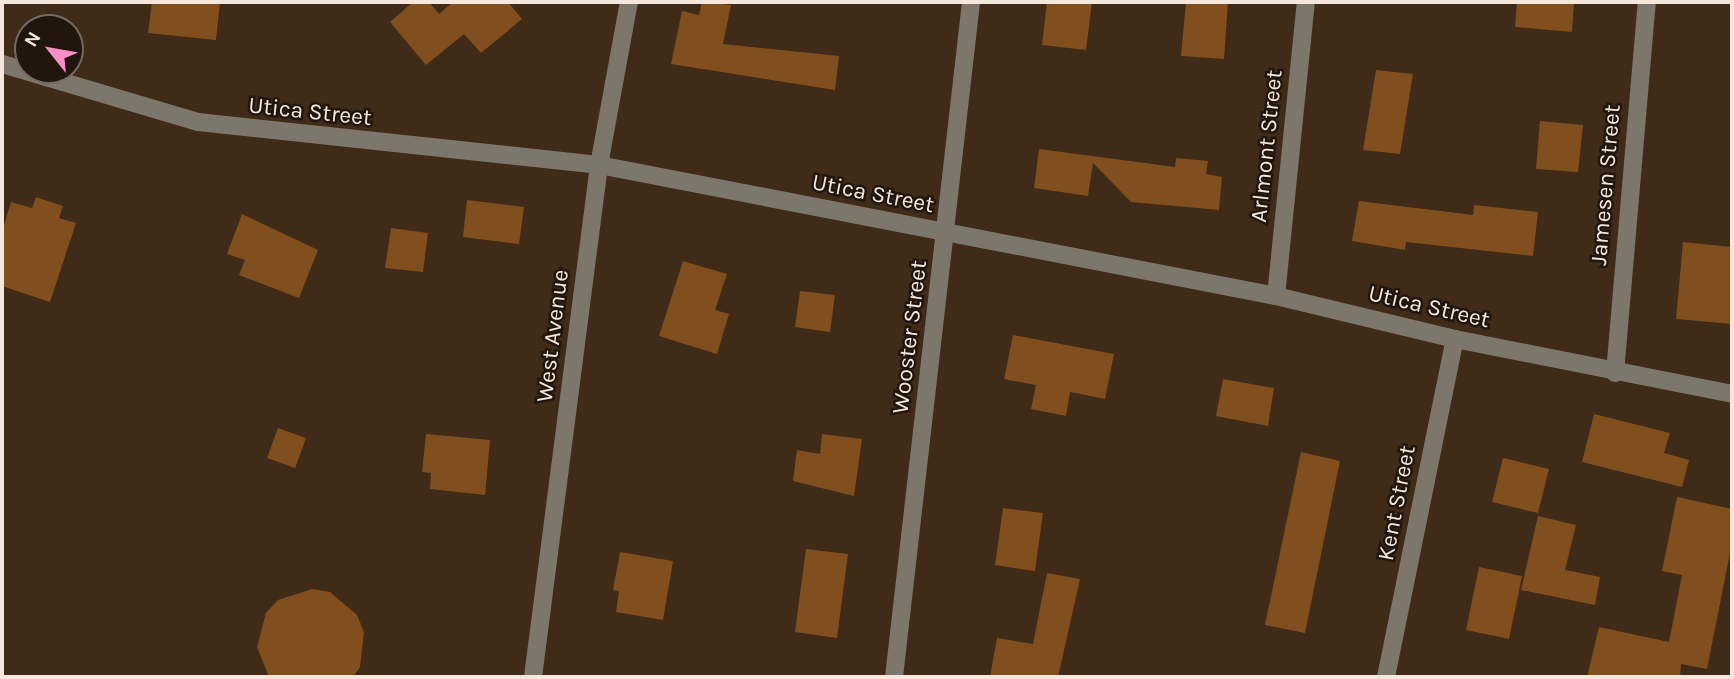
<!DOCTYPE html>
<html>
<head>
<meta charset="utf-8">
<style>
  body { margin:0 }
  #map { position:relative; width:1734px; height:679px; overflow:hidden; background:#402a18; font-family:Karla,sans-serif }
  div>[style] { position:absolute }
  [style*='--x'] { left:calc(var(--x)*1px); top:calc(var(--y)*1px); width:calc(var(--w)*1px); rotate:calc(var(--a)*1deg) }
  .building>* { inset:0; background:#814e1e }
  .minor>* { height:18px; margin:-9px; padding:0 9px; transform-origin:9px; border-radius:9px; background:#7d776b }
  span { translate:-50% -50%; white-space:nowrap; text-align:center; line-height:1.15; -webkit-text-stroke:5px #20160e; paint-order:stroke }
  .street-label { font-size:23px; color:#f5e7db }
  .frame { position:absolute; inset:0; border:4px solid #f5e7db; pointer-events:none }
  .north { position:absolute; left:14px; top:14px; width:70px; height:70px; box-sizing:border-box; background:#20160e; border:2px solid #756a60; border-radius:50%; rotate:301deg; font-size:19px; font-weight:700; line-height:28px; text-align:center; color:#f5e7db }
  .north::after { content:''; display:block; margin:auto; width:24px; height:32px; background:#fa8fc7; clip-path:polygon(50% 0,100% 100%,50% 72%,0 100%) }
</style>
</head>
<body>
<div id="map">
  <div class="building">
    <div style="clip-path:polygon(152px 2px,220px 2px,216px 40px,148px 33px)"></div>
    <div style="clip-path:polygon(413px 2px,429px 2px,439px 14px,453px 2px,508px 2px,522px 19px,481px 53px,464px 34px,426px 65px,390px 22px)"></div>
    <div style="clip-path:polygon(702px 2px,731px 5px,723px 44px,839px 56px,835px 90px,671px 64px,682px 11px,699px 15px)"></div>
    <div style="clip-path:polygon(1047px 2px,1092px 2px,1086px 50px,1042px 45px)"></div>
    <div style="clip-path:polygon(1186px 2px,1228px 2px,1224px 59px,1181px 56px)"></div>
    <div style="clip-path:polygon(1517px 2px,1574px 2px,1572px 32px,1515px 27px)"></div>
    <div style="clip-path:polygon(1376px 70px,1413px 74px,1400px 154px,1363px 150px)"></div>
    <div style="clip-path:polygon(1540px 121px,1583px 125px,1578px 172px,1536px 169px)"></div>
    <div style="clip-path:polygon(1039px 149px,1175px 167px,1176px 158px,1208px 161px,1206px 174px,1222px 177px,1219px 210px,1131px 202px,1093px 163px,1088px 196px,1034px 188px)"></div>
    <div style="clip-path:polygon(36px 197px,63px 206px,59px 218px,76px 223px,50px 302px,2px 286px,2px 232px,11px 202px,32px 208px)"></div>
    <div style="clip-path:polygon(467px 200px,524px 207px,519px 244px,463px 237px)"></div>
    <div style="clip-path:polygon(1359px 201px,1473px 215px,1474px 205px,1538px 212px,1533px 256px,1406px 242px,1405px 250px,1352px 241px)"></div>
    <div style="clip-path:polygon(242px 214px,318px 250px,299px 298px,239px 275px,245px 260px,227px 254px)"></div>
    <div style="clip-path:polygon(391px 228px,428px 233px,423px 272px,385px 268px)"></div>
    <div style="clip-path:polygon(1683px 242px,1732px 247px,1732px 324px,1676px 319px)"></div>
    <div style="clip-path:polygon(683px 261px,727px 274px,715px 310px,729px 314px,717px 354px,659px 336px)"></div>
    <div style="clip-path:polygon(800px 291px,835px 295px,830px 332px,795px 327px)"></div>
    <div style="clip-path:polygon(1013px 335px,1114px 354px,1105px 399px,1070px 392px,1066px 416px,1031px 409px,1036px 385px,1004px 379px)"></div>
    <div style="clip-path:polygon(1223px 379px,1274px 388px,1268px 426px,1216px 416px)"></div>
    <div style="clip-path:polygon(1594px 414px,1670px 433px,1664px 453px,1689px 460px,1682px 487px,1582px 462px)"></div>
    <div style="clip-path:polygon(278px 428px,306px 438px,295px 468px,267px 458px)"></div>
    <div style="clip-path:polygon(426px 434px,490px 440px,485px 495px,430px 489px,431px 473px,422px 472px)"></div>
    <div style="clip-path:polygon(822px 434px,862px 439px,854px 496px,793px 481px,797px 450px,820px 454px)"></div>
    <div style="clip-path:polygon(1301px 452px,1340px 461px,1305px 633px,1265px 625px)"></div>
    <div style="clip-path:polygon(1503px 458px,1549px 469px,1538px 513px,1492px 502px)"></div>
    <div style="clip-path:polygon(1677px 497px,1732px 509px,1732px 543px,1707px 669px,1681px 664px,1680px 677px,1587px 677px,1599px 627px,1669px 642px,1682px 575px,1662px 571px)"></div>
    <div style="clip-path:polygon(1003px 508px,1043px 513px,1035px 571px,995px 565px)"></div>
    <div style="clip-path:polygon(1538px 516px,1576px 525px,1565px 570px,1600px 577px,1595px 605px,1521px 590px)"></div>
    <div style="clip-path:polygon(806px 549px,848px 554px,837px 638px,795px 632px)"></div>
    <div style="clip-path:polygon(620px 552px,673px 561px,663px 620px,616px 612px,619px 591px,613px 590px)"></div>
    <div style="clip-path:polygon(1479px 567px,1522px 576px,1509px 639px,1466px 630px)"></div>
    <div style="clip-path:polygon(1047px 573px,1080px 579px,1058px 677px,990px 677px,997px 638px,1033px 644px)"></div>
    <div style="clip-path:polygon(312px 589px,330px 592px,357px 615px,364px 632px,360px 667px,353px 677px,269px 677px,257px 647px,266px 613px,278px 600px)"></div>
  </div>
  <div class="minor">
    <div style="--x:2;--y:64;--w:204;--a:16.5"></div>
    <div style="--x:198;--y:122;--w:403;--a:6.1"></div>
    <div style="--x:599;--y:165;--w:690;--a:10.95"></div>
    <div style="--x:1276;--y:296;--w:184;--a:13.5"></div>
    <div style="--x:1455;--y:339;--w:282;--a:11.2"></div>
    <div style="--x:1276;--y:296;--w:296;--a:-84.2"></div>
    <div style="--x:1615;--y:373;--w:372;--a:-85.1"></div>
    <div style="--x:533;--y:677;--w:516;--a:-82.65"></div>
    <div style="--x:599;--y:165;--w:166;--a:-79.6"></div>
    <div style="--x:894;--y:677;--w:679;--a:-83.49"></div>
    <div style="--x:1386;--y:677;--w:345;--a:-78.5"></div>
  </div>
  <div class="street-label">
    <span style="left:310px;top:112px;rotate:6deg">Utica Street</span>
    <span style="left:1267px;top:146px;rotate:-84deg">Arlmont Street</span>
    <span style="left:1606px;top:185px;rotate:-85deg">Jamesen Street</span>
    <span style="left:873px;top:194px;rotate:11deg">Utica Street</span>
    <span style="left:1429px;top:307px;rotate:13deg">Utica Street</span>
    <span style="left:553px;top:336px;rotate:-83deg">West Avenue</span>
    <span style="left:910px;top:337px;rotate:-83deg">Wooster Street</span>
    <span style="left:1397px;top:503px;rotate:-79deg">Kent Street</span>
  </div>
  <div class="frame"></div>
  <div class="north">N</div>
</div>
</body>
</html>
